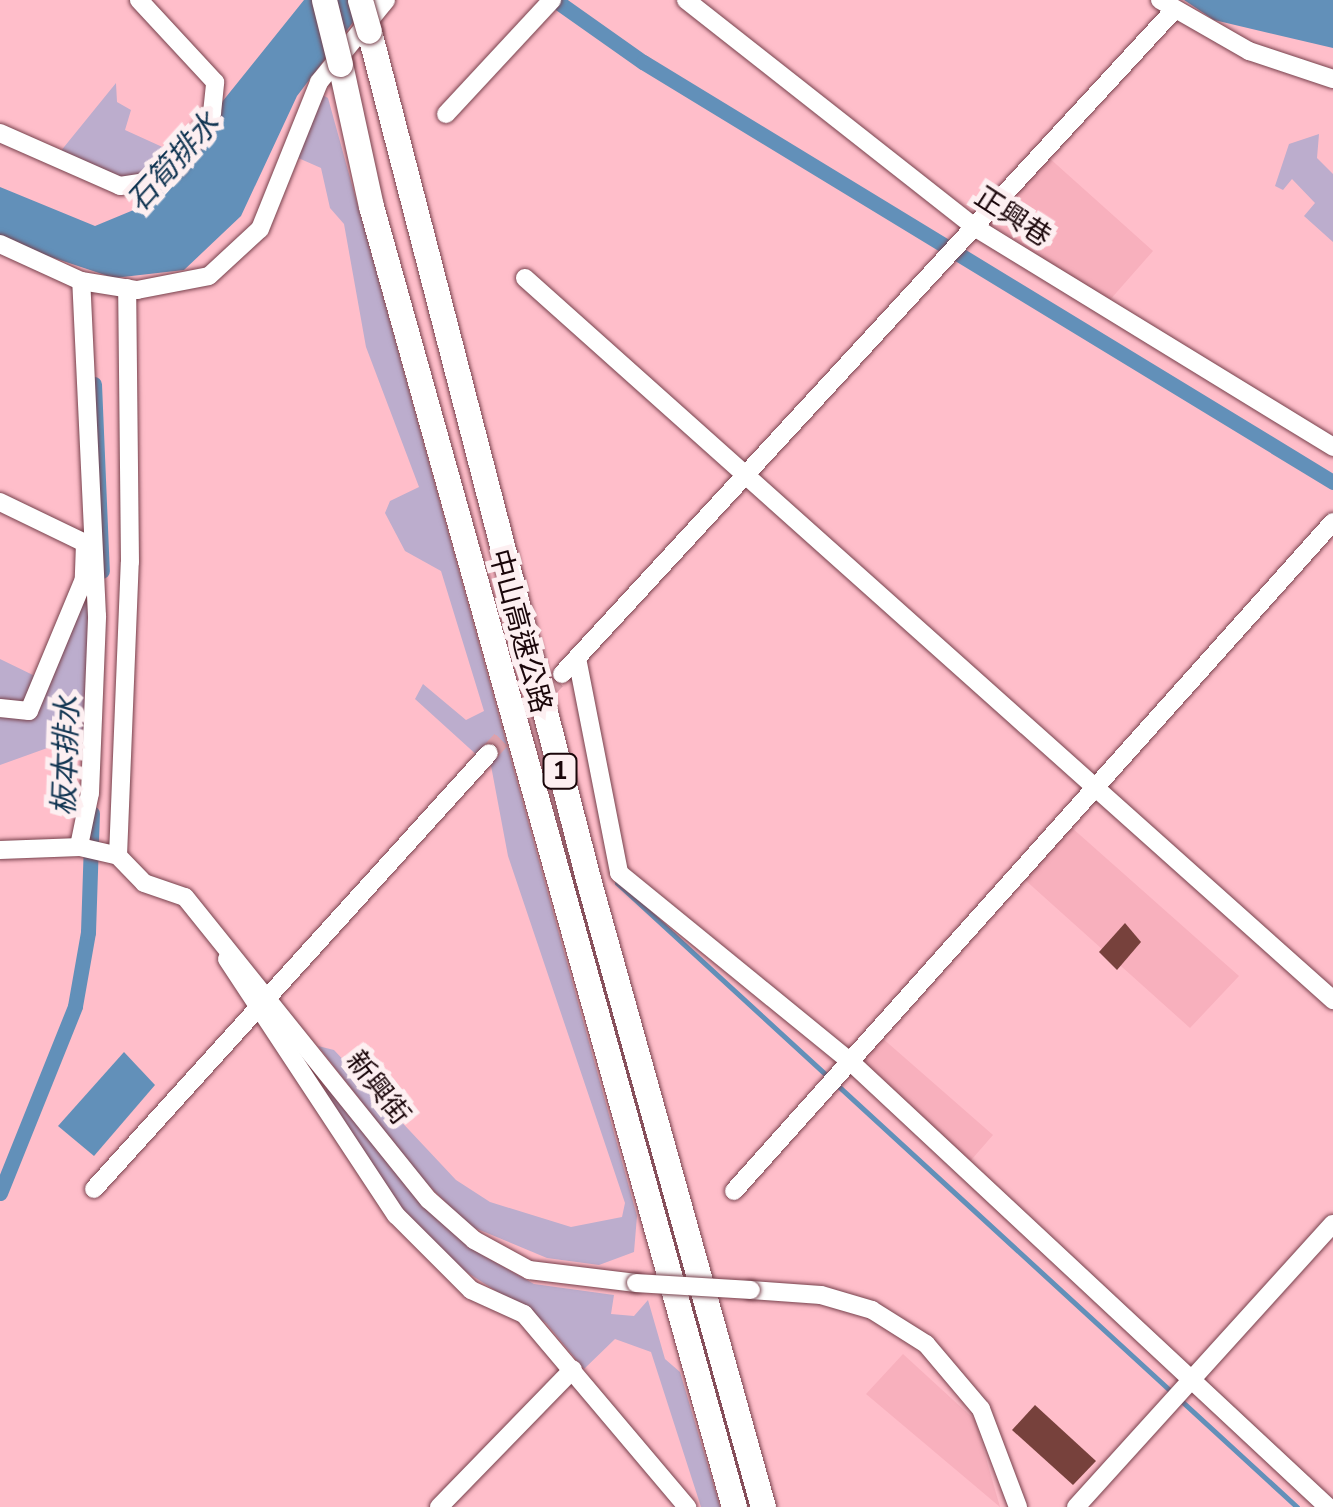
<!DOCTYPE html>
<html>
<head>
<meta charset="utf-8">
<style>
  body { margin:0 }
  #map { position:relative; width:1333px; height:1507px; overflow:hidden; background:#ffbeca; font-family:"Nunito Sans","Noto Sans TC",sans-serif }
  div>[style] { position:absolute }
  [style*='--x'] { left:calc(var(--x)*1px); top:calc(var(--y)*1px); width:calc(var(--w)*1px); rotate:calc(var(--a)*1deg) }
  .built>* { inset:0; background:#f8b0bd }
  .green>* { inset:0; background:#bcadcd }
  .water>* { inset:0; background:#6290b9 }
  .stream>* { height:5px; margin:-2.5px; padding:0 2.5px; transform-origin:2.5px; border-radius:2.5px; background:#6290b9 }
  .canal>* { height:15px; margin:-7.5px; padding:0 7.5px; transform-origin:7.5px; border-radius:7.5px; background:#6290b9 }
  .building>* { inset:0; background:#77413c }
  .minor-tunnel>* { height:18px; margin-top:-9px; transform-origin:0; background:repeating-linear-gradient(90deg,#dda2ad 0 18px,transparent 0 27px) }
  .roads { filter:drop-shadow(0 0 2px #77414c) drop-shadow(0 0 2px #77414c) }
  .minor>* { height:18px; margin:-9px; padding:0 9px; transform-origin:9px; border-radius:9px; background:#fff }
  .highway>* { height:25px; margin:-12.5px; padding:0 12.5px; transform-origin:12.5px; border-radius:12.5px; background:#fff }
  .bridges { filter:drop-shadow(0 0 2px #77414c) drop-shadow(0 0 2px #77414c) }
  .minor-bridge>* { height:18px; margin:-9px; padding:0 9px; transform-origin:9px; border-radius:9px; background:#fff }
  .highway-bridge>* { height:25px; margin:-12.5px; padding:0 12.5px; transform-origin:12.5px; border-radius:12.5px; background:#fff }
  span { translate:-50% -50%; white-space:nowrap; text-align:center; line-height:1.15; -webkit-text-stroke:10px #fdeff1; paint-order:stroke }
  .shield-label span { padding:2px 8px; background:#fdeff1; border:2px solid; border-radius:8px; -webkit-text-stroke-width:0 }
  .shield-label { font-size:25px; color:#1a060a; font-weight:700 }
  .street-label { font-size:28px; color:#1a060a }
  .water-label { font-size:30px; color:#113552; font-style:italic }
</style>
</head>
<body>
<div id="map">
  <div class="built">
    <div style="clip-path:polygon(1047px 156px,1153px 251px,1109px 301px,989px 223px)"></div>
    <div style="clip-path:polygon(1071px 827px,1239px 976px,1190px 1028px,1024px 879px)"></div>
    <div style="clip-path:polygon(881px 1037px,993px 1135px,966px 1166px,855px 1066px)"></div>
    <div style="clip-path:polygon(903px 1354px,975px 1420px,1000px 1507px,866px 1394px)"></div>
  </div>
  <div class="green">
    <div style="clip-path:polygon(116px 83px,117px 102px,131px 110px,125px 130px,180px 155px,155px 174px,123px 180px,60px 152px)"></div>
    <div style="clip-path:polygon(320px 94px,328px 98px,637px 1216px,634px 1252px,599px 1265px,547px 1258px,470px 1226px,424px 1181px,318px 1046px,334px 1050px,456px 1180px,490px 1202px,571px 1227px,622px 1217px,625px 1203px,508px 856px,489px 755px,479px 757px,415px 699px,423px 684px,466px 720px,484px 711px,441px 571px,405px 551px,385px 513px,390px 501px,419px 487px,366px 347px,344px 224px,330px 208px,321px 168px,296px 157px)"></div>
    <div style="clip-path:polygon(1319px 134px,1317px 158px,1333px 174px,1333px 242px,1304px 216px,1315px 203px,1292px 179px,1283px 190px,1275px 186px,1289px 144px)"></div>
    <div style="clip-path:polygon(98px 594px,89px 733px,0 765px,0 659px,35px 676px,83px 596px)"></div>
    <div style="clip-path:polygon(326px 1081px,411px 1191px,482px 1255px,534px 1284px,614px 1295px,611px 1314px,634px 1316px,648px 1300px,665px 1359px,680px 1372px,720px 1507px,701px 1507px,651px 1352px,615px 1339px,584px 1369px,546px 1323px,423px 1244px,326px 1105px)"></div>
  </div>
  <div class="water">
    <div style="clip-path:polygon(304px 0,370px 0,297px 96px,241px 216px,184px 270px,114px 278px,0 240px,0 187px,95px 226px,136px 209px)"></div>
    <div style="clip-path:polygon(1184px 0,1333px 0,1333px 48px,1214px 20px)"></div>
    <div style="clip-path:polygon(124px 1052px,155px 1085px,94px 1156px,58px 1126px)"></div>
  </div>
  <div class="stream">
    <div style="--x:617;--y:883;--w:923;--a:42.54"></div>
  </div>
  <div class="canal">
    <div style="--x:555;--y:0;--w:108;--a:35.2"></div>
    <div style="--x:643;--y:62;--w:808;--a:31.33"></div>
    <div style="--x:94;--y:384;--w:187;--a:87.6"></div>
    <div style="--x:0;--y:1193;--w:201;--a:-68.1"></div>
    <div style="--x:75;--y:1006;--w:75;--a:-80"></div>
    <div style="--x:88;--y:932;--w:119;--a:-88.1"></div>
  </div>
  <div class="building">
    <div style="clip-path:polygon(1125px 923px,1141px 942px,1117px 970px,1099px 952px)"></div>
    <div style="clip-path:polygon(1035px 1405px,1096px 1461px,1073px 1485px,1012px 1430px)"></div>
  </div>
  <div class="minor-tunnel">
    <div style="--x:489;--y:753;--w:108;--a:-47.3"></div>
  </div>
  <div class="roads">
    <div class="minor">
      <div style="--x:686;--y:0;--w:369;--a:38.2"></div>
      <div style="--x:976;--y:228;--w:419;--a:31.5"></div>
      <div style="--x:1160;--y:0;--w:103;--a:29.8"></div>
      <div style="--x:1249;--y:51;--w:89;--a:18.4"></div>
      <div style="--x:446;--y:114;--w:156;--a:-47.1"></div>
      <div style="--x:0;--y:133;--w:131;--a:23.8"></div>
      <div style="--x:120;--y:186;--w:33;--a:-9"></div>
      <div style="--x:153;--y:181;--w:28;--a:-32"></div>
      <div style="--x:177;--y:166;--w:64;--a:-56.6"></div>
      <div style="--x:212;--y:113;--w:31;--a:-84"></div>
      <div style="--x:215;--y:82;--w:112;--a:-132.8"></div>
      <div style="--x:0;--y:244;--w:89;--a:24.6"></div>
      <div style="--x:81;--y:281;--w:57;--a:9.1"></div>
      <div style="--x:137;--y:290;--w:73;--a:-11"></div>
      <div style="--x:209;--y:276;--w:69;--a:-42.7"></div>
      <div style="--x:260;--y:229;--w:158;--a:-68.1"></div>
      <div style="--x:319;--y:82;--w:106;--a:-50.7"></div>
      <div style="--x:525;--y:278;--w:1084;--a:41.78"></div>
      <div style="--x:0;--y:502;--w:94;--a:25.8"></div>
      <div style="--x:85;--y:543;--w:36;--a:92"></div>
      <div style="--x:84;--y:579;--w:143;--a:112.6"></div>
      <div style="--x:29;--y:711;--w:29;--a:-174"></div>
      <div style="--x:577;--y:658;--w:219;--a:78.9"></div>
      <div style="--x:619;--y:873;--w:302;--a:39.2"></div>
      <div style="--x:853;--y:1064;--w:650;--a:43"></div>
      <div style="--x:562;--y:674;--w:903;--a:-47.33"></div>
      <div style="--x:79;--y:846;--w:54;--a:-78.3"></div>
      <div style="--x:90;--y:793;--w:177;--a:-87.7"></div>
      <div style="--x:97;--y:616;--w:335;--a:-92.7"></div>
      <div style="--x:0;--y:850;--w:80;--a:-2.1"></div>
      <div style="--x:80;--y:847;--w:39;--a:13"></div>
      <div style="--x:118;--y:856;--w:37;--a:46"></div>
      <div style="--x:144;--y:883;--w:43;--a:18.9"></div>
      <div style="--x:185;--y:897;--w:389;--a:51.2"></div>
      <div style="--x:429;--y:1200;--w:60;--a:41.6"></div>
      <div style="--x:474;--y:1240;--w:63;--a:28.6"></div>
      <div style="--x:529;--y:1270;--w:108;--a:6.9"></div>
      <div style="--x:118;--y:856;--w:294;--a:-87.7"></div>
      <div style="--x:130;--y:562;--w:274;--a:-90.6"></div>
      <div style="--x:227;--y:959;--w:307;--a:56.6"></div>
      <div style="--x:396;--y:1215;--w:106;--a:45"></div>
      <div style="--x:471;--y:1290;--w:58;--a:24.4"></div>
      <div style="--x:524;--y:1314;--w:253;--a:49.8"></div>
      <div style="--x:94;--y:1189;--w:588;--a:-47.82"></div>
      <div style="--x:734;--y:1191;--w:898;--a:-48.16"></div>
      <div style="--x:751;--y:1290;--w:70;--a:4.1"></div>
      <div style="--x:821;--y:1295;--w:53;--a:16.4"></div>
      <div style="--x:872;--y:1310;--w:64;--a:32.2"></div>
      <div style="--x:926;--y:1344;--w:85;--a:49.8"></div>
      <div style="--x:981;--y:1409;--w:105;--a:69.3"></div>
      <div style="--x:439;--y:1507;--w:192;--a:-45.8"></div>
      <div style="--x:1076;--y:1507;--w:382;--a:-47.8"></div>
    </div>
    <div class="highway">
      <div style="--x:369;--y:31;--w:883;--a:75.51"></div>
      <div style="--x:590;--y:886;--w:645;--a:74.43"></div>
      <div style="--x:340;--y:64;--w:145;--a:77.7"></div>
      <div style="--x:371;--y:206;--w:1351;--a:74.41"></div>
    </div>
  </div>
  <div class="bridges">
    <div class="minor-bridge">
      <div style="--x:636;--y:1283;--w:115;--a:3.5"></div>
    </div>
    <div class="highway-bridge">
      <div style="--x:324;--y:0;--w:66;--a:76"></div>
      <div style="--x:360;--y:0;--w:32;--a:74"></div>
    </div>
  </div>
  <div class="shield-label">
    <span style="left:560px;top:771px">1</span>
  </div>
  <div class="street-label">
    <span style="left:1013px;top:217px;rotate:33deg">正興巷</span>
    <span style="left:520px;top:631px;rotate:75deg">中山高速公路</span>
    <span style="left:378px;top:1088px;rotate:52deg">新興街</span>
  </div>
  <div class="water-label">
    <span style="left:174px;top:163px;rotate:-48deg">石筍排水</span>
    <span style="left:67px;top:756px;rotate:-88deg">板本排水</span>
  </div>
</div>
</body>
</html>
